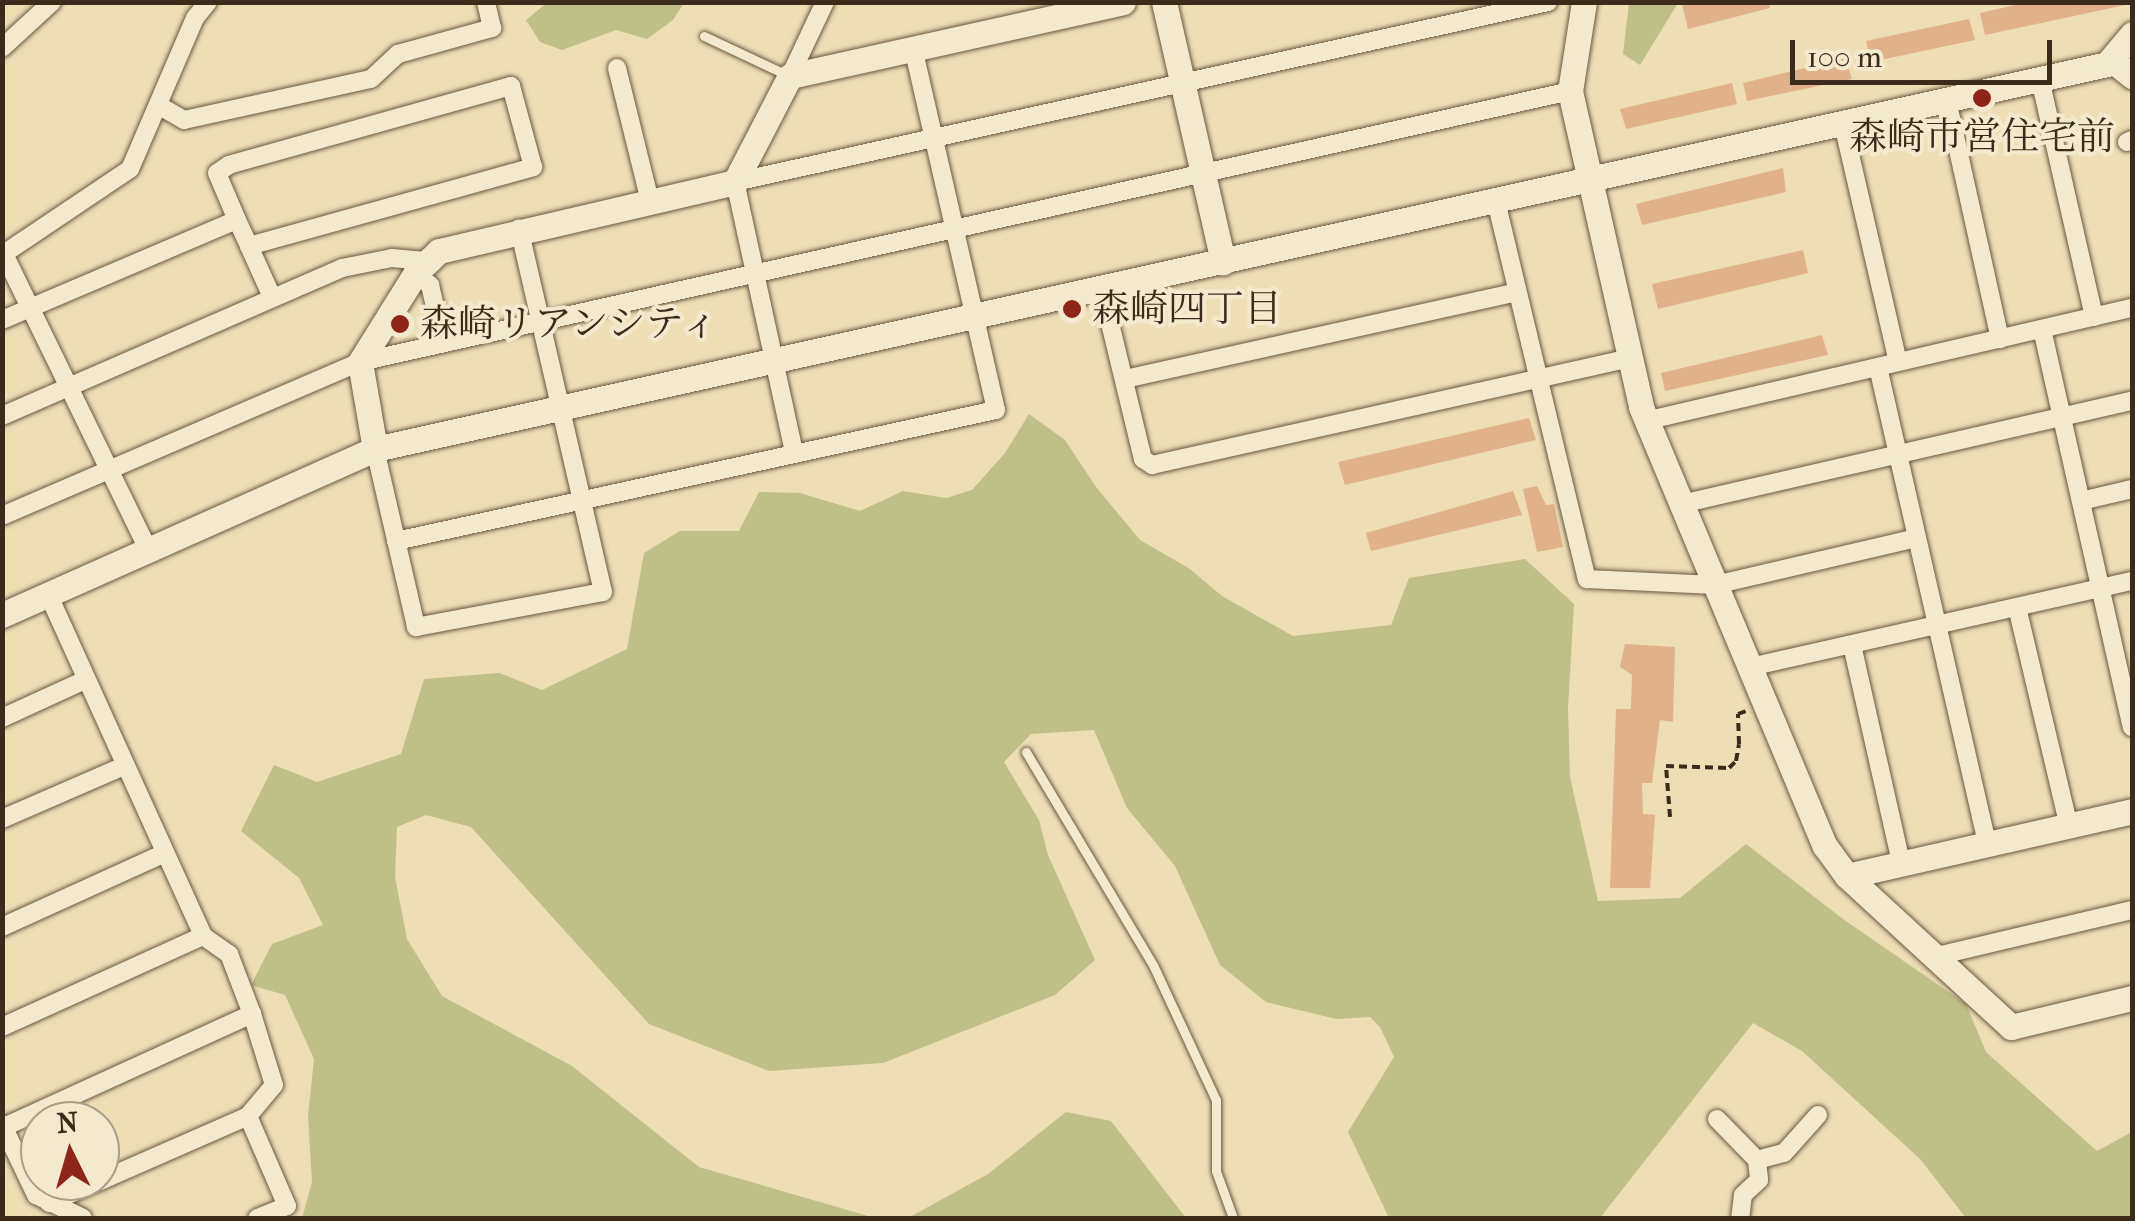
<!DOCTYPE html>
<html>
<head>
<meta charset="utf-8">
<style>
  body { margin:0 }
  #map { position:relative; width:2135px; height:1221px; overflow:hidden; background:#eddeb4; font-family:"IM FELL French Canon","Noto Serif JP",serif }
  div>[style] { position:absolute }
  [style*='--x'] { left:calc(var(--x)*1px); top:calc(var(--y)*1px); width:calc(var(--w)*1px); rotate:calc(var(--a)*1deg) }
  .green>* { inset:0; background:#bfbf88 }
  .building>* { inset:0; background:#e1b289 }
  .path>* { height:4px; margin-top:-2px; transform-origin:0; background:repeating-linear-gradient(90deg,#3b2b1a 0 8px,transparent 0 13px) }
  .roads { filter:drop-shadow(0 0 2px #685840) drop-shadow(0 0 2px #685840) }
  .lane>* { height:9px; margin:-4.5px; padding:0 4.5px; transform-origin:4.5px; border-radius:4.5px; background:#f3eace }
  .street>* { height:18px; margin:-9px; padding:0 9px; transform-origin:9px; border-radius:9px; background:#f3eace }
  .secondary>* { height:25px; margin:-12.5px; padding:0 12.5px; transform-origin:12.5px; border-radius:12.5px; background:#f3eace }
  .dots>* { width:28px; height:28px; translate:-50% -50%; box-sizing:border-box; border:5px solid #f3eace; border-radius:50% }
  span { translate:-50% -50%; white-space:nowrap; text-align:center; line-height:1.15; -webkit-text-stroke:8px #f3eace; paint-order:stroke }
  .poi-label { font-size:38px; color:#3b2b1a }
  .left { translate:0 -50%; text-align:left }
  .frame { position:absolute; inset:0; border:5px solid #3b2b1a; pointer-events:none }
  .north { position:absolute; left:20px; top:1101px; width:100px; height:100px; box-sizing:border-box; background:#f3eace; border:2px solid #a99e86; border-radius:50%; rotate:355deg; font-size:28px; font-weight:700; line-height:40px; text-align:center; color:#3b2b1a }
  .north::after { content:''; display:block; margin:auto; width:35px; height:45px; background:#8f2418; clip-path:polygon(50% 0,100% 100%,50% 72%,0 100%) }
  .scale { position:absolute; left:1790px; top:40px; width:262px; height:45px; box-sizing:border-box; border:5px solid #3b2b1a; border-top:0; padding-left:12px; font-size:30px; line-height:35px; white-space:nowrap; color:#3b2b1a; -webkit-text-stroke:8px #f3eace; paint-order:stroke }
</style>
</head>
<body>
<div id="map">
  <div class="green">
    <div style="clip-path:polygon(548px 2px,684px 2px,684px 3px,673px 20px,647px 39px,616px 30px,562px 50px,540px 42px,526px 20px)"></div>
    <div style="clip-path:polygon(1629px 3px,1678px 3px,1640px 65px,1623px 54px)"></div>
    <div style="clip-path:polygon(1029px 414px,1065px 440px,1096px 487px,1140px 540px,1190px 569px,1222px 596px,1293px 636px,1391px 625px,1409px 578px,1525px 559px,1574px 604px,1568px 708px,1570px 777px,1598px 901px,1680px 898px,1746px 844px,1843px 919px,1966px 1004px,1986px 1052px,2097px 1151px,2132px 1132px,2132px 1218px,1966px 1218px,1920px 1159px,1802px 1051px,1753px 1023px,1600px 1218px,1389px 1218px,1348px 1132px,1394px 1057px,1380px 1027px,1370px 1017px,1336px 1019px,1266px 1002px,1220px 965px,1175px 866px,1127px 808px,1094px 730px,1031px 734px,1004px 762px,1039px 820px,1048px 855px,1095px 960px,1055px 995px,883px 1063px,769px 1071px,649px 1024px,471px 827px,426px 815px,397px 827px,395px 877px,407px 939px,442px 996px,572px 1066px,699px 1167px,875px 1218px,302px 1218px,312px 1182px,308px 1116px,314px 1059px,285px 995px,251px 985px,272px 944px,323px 925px,299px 878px,241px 831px,274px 765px,317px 782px,401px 754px,424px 679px,499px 673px,542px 690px,627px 649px,644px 553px,680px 531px,739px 531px,759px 492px,800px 493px,860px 511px,903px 491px,946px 498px,972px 490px,1005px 453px)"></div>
    <div style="clip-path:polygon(1066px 1112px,1111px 1121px,1186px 1218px,908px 1218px,988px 1174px)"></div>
  </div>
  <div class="building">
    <div style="clip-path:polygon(1695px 2px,1769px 2px,1770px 8px,1688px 29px,1682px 5px)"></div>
    <div style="clip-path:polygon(2028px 2px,2130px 2px,2130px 4px,1985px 35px,1980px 13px)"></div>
    <div style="clip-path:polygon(1969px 19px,1975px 40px,1871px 62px,1866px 41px)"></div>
    <div style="clip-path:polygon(1845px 58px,1852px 79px,1747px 101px,1743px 83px)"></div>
    <div style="clip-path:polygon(1732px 83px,1737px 104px,1626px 129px,1620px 109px)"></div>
    <div style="clip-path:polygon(1783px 168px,1786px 192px,1642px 225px,1636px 204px)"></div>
    <div style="clip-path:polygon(1803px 250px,1808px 273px,1658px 309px,1652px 284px)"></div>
    <div style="clip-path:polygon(1822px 335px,1828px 355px,1665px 391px,1661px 373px)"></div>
    <div style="clip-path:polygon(1529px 418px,1536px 440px,1345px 485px,1338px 462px)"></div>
    <div style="clip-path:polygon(1537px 486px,1546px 505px,1554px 504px,1563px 547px,1537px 552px,1523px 489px)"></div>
    <div style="clip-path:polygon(1513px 491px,1522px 515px,1371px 551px,1366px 533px)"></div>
    <div style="clip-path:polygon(1625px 644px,1675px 647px,1673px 722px,1660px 720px,1652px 783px,1642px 783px,1643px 814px,1655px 815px,1650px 888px,1610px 888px,1616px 709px,1631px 709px,1632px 675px,1620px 667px)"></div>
  </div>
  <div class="path">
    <div style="--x:1670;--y:817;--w:51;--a:-94.5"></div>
    <div style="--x:1666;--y:766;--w:63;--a:1.8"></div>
    <div style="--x:1729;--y:768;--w:10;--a:-45"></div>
    <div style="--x:1736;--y:761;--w:17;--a:-80"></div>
    <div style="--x:1739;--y:744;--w:30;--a:-92"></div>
    <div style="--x:1738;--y:714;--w:9;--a:-21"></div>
  </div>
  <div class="roads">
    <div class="lane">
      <div style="--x:704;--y:36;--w:92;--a:25.2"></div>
      <div style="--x:1026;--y:752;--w:248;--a:59.2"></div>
      <div style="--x:1153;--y:965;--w:149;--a:65"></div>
      <div style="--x:1216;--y:1100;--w:71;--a:90"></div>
      <div style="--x:1216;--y:1171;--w:50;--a:70.1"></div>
    </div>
    <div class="street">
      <div style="--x:2;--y:48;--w:68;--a:-42.6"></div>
      <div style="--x:617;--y:68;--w:137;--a:76.1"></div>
      <div style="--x:790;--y:76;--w:82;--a:-64.7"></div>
      <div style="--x:2040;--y:79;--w:244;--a:77.2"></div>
      <div style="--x:1947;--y:100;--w:245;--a:77.5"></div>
      <div style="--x:158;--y:105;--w:30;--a:30"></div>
      <div style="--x:184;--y:120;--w:191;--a:-12.4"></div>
      <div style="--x:371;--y:79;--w:37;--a:-43"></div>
      <div style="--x:398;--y:54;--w:98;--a:-15.5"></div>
      <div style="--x:492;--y:28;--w:27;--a:-103"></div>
      <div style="--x:1843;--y:124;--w:244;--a:77"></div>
      <div style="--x:2127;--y:142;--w:5;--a:-22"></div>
      <div style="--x:1496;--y:201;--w:389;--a:76.5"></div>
      <div style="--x:1587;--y:579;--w:128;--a:2.7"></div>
      <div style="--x:1715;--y:585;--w:207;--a:-13.1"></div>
      <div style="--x:249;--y:246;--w:295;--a:-15.5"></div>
      <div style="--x:533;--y:167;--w:84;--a:-105.2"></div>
      <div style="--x:511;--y:86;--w:293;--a:164.4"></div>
      <div style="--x:229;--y:165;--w:14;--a:146"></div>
      <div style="--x:217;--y:173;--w:51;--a:66.9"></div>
      <div style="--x:237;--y:220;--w:29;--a:65"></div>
      <div style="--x:249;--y:246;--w:56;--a:65.7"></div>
      <div style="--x:4;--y:254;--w:328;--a:64"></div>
      <div style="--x:2;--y:255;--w:154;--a:-33.9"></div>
      <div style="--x:130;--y:169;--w:164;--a:-66.7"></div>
      <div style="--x:195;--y:18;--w:21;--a:-51"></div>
      <div style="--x:415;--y:274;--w:19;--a:36"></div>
      <div style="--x:430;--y:285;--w:49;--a:77.1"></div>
      <div style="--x:441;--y:333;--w:12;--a:110"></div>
      <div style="--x:1102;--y:290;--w:174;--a:76.4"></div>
      <div style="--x:1143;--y:459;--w:11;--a:34"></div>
      <div style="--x:1152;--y:465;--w:490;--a:-12.6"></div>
      <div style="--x:2;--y:320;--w:255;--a:-23.1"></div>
      <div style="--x:2042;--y:329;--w:408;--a:77.3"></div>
      <div style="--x:1878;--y:367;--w:489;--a:77.1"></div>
      <div style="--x:1125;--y:379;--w:401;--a:-12.5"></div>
      <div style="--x:2;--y:416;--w:371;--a:-23.5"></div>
      <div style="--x:342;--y:268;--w:51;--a:-11.3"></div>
      <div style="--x:392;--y:258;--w:34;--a:5"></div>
      <div style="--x:1645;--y:421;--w:500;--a:-13.1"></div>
      <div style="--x:375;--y:449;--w:183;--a:77"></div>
      <div style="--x:416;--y:627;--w:190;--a:-10.6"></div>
      <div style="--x:603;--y:592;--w:373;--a:-103"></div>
      <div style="--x:794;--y:452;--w:276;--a:-102.3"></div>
      <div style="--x:735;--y:182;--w:833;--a:-12.48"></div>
      <div style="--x:2081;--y:501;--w:52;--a:-13.2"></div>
      <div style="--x:1681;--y:504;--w:463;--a:-12.9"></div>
      <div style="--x:2;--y:516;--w:390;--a:-23.3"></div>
      <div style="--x:360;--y:362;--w:1240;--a:-12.62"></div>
      <div style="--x:396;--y:541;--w:614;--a:-12.32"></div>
      <div style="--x:996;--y:410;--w:370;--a:-102.9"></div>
      <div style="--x:49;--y:596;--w:373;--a:65.6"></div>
      <div style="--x:203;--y:936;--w:32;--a:35"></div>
      <div style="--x:229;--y:954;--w:64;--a:69"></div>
      <div style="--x:252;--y:1014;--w:74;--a:72.8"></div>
      <div style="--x:274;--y:1085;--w:40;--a:130"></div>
      <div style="--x:248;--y:1116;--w:98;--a:66.6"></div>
      <div style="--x:287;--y:1206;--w:32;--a:158"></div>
      <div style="--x:2017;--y:607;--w:226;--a:76.7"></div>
      <div style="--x:1852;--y:645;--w:223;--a:77.3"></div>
      <div style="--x:1750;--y:667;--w:392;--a:-12.7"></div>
      <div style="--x:2;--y:718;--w:91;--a:-24.6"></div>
      <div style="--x:2;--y:819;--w:133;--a:-23.5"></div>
      <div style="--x:2;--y:927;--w:179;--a:-24.4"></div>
      <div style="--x:1933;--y:957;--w:204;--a:-13.3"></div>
      <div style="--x:2;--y:1027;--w:221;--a:-24.4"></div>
      <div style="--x:1717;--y:1119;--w:57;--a:45.7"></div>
      <div style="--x:1757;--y:1160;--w:20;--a:84"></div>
      <div style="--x:1759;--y:1180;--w:22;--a:137"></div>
      <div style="--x:1743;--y:1195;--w:23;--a:97"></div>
      <div style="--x:2;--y:1124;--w:79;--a:64.4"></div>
      <div style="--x:36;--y:1195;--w:52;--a:26.1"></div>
      <div style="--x:4;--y:1127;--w:273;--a:-24.5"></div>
      <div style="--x:1757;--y:1160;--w:28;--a:-15"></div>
      <div style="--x:1784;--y:1153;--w:51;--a:-48.2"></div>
      <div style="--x:100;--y:1181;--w:162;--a:-23.7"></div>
      <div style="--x:49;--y:1203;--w:56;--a:-23.3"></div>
    </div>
    <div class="secondary">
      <div style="--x:1164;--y:2;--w:267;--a:77.2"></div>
      <div style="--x:1584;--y:2;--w:90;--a:98.9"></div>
      <div style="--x:1570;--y:91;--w:324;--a:77.3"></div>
      <div style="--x:1641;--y:407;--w:476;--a:67.3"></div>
      <div style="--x:1825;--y:846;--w:37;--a:54"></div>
      <div style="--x:1847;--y:876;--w:223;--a:42.6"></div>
      <div style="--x:2011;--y:1027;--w:124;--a:-13.5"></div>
      <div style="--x:2112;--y:60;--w:26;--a:39"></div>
      <div style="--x:375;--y:449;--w:88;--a:-99.8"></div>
      <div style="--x:360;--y:362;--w:104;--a:-58"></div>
      <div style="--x:415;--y:274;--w:33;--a:-44"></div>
      <div style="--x:439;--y:251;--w:304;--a:-13.1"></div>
      <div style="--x:735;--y:182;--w:119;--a:-62.6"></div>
      <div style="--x:790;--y:76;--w:341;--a:-12.5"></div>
      <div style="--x:2;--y:615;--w:408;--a:-24"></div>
      <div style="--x:375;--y:449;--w:1774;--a:-12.53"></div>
      <div style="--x:2107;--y:64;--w:39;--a:-50"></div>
      <div style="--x:1847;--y:876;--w:292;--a:-12.8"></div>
    </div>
  </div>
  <div class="dots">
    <div style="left:1982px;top:98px;background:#8f2418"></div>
    <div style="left:1072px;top:309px;background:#8f2418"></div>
    <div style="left:400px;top:324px;background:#8f2418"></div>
  </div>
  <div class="poi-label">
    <span style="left:1982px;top:137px">森崎市営住宅前</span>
    <span class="left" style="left:1092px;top:309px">森崎四丁目</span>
    <span class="left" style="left:420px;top:324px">森崎リアンシティ</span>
  </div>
  <div class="frame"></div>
  <div class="north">N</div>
  <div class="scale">100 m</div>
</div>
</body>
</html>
